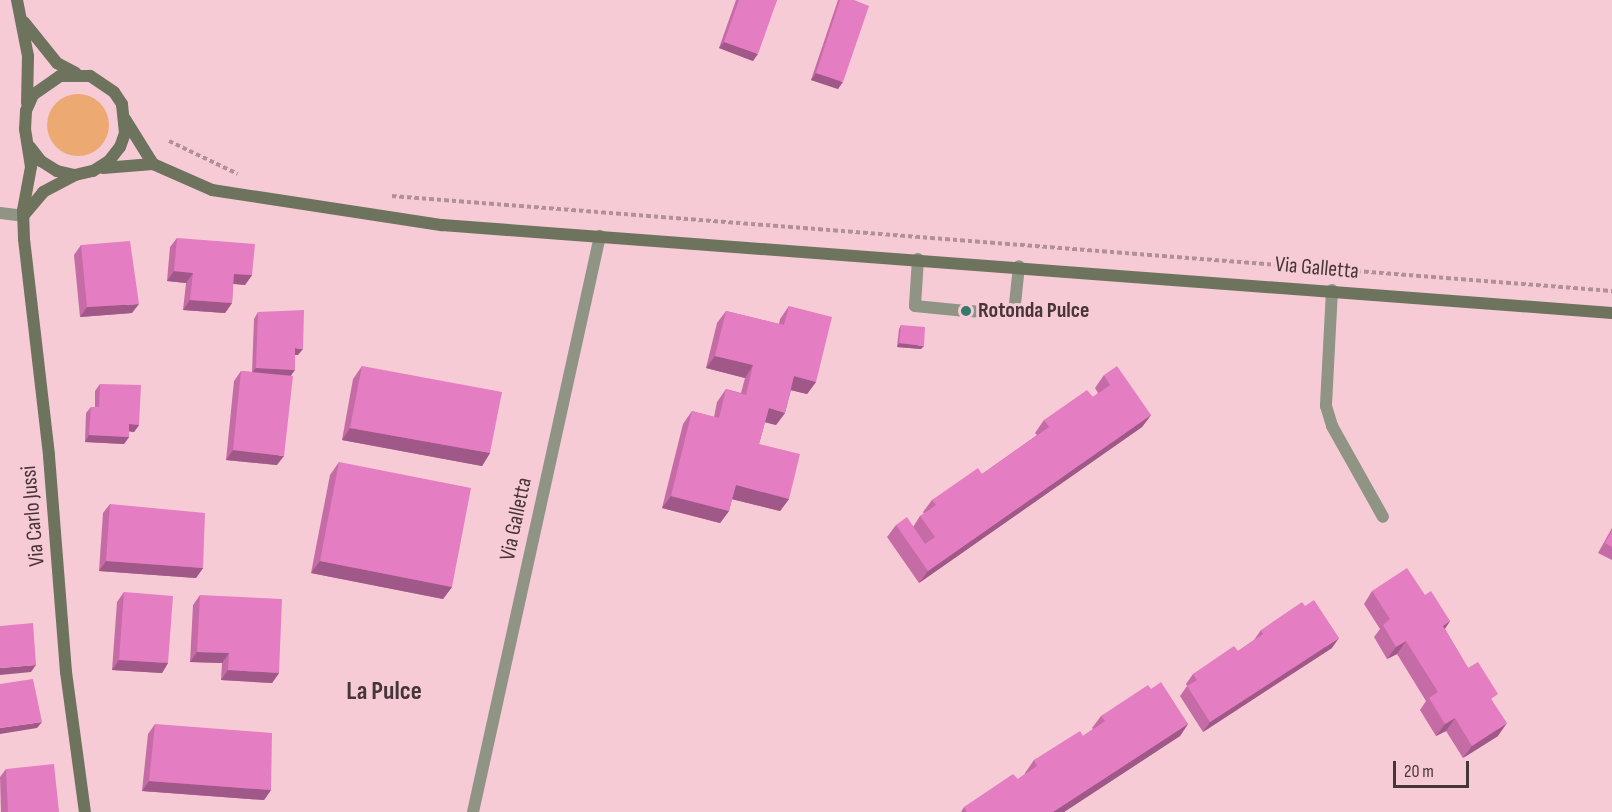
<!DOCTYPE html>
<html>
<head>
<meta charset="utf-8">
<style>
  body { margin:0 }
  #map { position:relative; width:1612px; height:812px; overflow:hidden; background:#f7cbd6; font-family:"Sofia Sans Condensed",sans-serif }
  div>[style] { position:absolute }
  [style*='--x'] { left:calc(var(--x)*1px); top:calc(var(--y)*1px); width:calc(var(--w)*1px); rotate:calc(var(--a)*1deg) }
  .green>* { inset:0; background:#ecaa72 }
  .round { border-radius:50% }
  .path>* { height:4px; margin-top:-2px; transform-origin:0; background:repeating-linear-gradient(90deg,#b19098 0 4.5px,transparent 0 7.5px) }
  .lane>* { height:12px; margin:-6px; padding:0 6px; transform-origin:6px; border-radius:6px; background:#8f9485 }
  .street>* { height:12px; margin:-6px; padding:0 6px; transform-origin:6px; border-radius:6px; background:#8f9485 }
  .secondary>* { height:12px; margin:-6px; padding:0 6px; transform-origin:6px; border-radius:6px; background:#6d735d }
  .wall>* { inset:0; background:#c56ca7 }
  .shaded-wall>* { inset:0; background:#a05888 }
  .building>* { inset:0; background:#e57dc2 }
  .dots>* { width:16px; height:16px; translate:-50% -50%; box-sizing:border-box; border:3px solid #f7cbd6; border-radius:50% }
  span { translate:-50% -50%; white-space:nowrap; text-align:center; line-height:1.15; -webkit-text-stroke:6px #f7cbd6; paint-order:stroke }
  .street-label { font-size:22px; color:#463539 }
  .poi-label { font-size:22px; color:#463539; font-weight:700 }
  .left { translate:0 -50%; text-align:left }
  .quarter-label { font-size:26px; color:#463539; font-weight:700 }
  .scale { position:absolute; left:1393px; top:761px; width:76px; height:27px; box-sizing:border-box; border:3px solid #463539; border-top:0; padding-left:8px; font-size:18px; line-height:21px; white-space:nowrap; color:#463539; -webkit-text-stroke:4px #f7cbd6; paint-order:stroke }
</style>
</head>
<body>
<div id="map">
  <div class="green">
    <div class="round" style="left:47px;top:94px;width:62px;height:62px"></div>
  </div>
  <div class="path">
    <div style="--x:169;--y:141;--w:76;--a:25.6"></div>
    <div style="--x:392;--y:196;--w:1224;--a:4.45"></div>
  </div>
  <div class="lane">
    <div style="--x:0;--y:213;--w:23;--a:7"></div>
    <div style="--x:1332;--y:290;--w:116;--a:93"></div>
    <div style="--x:1326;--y:406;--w:21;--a:73"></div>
    <div style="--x:1332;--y:426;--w:104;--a:60.7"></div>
  </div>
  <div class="street">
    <div style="--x:918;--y:259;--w:47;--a:93.7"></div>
    <div style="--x:915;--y:306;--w:51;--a:5.6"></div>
    <div style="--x:966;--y:311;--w:48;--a:2.4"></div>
    <div style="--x:1014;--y:313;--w:47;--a:-83.9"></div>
    <div style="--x:473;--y:812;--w:590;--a:-77.57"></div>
  </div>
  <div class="secondary">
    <div style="--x:17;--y:0;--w:57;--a:78.9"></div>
    <div style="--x:28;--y:56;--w:47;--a:91.2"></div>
    <div style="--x:24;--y:22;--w:53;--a:51.2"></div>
    <div style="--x:57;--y:63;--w:21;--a:28"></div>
    <div style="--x:125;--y:119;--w:53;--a:58.1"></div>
    <div style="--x:153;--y:164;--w:64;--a:23.8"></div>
    <div style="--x:212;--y:190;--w:233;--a:8.7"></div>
    <div style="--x:442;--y:225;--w:1173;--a:4.3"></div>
    <div style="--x:30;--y:147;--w:18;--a:52"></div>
    <div style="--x:41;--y:161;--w:19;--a:32"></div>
    <div style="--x:57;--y:171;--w:18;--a:13"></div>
    <div style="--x:75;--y:175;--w:18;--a:-13"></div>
    <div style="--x:93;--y:171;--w:19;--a:-32"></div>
    <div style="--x:109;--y:161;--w:18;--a:-52"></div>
    <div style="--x:120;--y:147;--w:15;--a:-70"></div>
    <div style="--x:125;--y:133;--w:29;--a:-96"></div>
    <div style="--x:122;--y:104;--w:14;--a:-124"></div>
    <div style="--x:114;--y:92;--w:29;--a:-146"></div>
    <div style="--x:90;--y:76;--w:30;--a:180"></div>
    <div style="--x:60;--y:76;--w:33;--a:145"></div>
    <div style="--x:33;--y:95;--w:17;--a:114"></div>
    <div style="--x:26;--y:111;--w:18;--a:93"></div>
    <div style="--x:25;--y:129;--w:38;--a:81"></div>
    <div style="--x:31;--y:167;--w:44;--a:100.5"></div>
    <div style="--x:23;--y:210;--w:29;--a:88"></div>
    <div style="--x:24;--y:239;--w:218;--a:83.4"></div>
    <div style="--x:49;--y:456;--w:217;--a:85.5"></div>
    <div style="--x:66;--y:672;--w:141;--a:82.3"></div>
    <div style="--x:103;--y:168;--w:50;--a:-4.6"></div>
    <div style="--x:24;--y:215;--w:30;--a:-50"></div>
    <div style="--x:43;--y:192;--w:36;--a:-28"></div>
  </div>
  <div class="wall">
    <div style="clip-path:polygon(736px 0,777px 0,753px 61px,719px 48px)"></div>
    <div style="clip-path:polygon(838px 0,854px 0,838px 89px,811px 80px)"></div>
    <div style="clip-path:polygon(177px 238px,252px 275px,245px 285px,233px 284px,232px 303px,225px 313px,183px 310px,186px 283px,167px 281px,170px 247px)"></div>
    <div style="clip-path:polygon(81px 245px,132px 313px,80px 317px,74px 255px)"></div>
    <div style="clip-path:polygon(789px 306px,816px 382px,807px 394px,791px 390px,785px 413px,776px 425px,765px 422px,759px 444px,789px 499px,780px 511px,732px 499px,729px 511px,720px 523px,662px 508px,683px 424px,692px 411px,714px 417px,717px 402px,726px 389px,741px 393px,745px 378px,706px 368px,717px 323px,726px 311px,779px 324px,780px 319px)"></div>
    <div style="clip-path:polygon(258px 312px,298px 355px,295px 355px,290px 376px,277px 465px,226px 460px,234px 381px,241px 371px,252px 372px,254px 319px)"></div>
    <div style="clip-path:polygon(901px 325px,921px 349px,897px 347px,899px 329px)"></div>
    <div style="clip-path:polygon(362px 366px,490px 453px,482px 466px,342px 440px,353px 379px)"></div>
    <div style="clip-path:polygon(1104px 375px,1151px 415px,1142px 427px,919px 583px,887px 537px,896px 525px,913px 527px,920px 516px,924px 514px,923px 512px,932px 500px,982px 474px,1037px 435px,1035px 433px,1044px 420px,1093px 397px,1098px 393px,1095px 388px)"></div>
    <div style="clip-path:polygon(100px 384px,139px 425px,134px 432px,129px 431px,129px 437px,124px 444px,85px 442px,86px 413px,91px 407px,95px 407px,95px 391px)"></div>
    <div style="clip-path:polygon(339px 462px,452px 587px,443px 599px,311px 573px,330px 475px)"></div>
    <div style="clip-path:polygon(110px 504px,203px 568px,196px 578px,99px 571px,103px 513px)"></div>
    <div style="clip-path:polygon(1612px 528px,1612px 560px,1598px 553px)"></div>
    <div style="clip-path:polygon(1372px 591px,1425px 595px,1450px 621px,1445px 629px,1468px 668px,1493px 702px,1498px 736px,1463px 758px,1446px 731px,1436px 736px,1420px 710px,1426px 701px,1397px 654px,1387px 659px,1374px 637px,1380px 629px,1364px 604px)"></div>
    <div style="clip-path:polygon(124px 592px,168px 663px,162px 673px,112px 670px,117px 602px)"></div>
    <div style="clip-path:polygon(200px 595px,279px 673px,272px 683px,221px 680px,222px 663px,190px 662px,193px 605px)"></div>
    <div style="clip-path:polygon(1261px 630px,1332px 648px,1203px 732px,1180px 696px,1187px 686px,1186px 684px,1193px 674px,1238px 651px,1254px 640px)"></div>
    <div style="clip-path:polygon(1151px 689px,1188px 724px,1180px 736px,1064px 812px,961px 812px,964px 807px,1018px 779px,1025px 774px,1025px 773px,1034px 760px,1083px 736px,1093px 729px,1092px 728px,1101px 716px)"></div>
    <div style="clip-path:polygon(155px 724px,271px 790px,264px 800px,142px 791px,148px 734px)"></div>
    <div style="clip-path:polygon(6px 769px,59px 812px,1px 812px,0 777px)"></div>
  </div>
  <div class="shaded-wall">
    <div style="clip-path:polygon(724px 42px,758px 54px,753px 61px,719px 48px)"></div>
    <div style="clip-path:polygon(816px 73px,843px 82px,838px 89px,811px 80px)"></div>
    <div style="clip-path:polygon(174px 271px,193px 273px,186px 283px,167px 281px)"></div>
    <div style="clip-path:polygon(234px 274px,252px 275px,245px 285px,227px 283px)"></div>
    <div style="clip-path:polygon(190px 300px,232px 303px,225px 313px,183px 310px)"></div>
    <div style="clip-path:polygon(139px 304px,132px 313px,80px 317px,87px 307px)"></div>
    <div style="clip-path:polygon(899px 343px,924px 346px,921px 349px,897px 347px)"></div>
    <div style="clip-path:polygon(295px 348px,303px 349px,298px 355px,291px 355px)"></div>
    <div style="clip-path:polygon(715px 356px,753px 365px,745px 378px,706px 368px)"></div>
    <div style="clip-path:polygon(256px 368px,295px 370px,290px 377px,251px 375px)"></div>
    <div style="clip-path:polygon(794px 376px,816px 382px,807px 394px,786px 389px)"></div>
    <div style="clip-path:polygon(769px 408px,785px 413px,776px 425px,760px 421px)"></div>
    <div style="clip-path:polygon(1151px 415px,1142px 427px,919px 583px,928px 571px)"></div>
    <div style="clip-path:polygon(129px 424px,139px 425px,134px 432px,125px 431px)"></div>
    <div style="clip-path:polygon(350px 428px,490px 453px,482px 466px,342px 440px)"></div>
    <div style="clip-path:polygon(89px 435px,129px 437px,124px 444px,85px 442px)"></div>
    <div style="clip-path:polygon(233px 450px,284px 456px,277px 465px,226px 460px)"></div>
    <div style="clip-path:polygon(736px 485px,789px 499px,780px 511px,727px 498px)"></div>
    <div style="clip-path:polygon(671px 496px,729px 511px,720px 523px,662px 508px)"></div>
    <div style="clip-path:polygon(106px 561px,203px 568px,196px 578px,99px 571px)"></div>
    <div style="clip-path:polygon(320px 561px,452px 587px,443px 599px,311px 573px)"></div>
    <div style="clip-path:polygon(1450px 621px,1441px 634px,1443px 626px)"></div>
    <div style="clip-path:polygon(1339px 638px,1332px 648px,1203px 732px,1210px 722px)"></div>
    <div style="clip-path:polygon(1406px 641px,1397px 654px,1387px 659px,1396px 647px)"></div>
    <div style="clip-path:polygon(197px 652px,229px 653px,222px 663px,190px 662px)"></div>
    <div style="clip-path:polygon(119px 660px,168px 663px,162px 673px,112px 670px)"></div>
    <div style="clip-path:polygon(36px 665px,31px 672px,0 675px,0 668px)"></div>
    <div style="clip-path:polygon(228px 670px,279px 673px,272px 683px,221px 680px)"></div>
    <div style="clip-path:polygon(1455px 718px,1446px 731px,1436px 736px,1445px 724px)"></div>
    <div style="clip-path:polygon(42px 722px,37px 728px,0 734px,0 728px)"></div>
    <div style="clip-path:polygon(1507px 723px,1498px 736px,1463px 758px,1472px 746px)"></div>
    <div style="clip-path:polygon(1188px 724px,1180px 736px,1064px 812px,1053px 812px)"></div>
    <div style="clip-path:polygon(149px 781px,271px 790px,264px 800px,142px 791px)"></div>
  </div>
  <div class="building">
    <div style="clip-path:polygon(739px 0,777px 0,758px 54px,724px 42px)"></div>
    <div style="clip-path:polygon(840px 0,854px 0,869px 6px,843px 82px,816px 73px)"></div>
    <div style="clip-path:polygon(177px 238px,255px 244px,252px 275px,234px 274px,232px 303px,190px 300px,193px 273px,174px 271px)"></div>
    <div style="clip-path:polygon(130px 241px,139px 304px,87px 307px,81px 245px)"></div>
    <div style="clip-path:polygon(789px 306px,832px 317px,816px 382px,794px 376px,785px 413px,769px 408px,759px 444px,800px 454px,789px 499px,736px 485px,729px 511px,671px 496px,692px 411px,719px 418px,726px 389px,746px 395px,753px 365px,715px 356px,726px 311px,784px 325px)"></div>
    <div style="clip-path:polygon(304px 310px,303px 349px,295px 348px,295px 370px,256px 368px,258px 312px)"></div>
    <div style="clip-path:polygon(901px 325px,925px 327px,924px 346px,899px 343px)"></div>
    <div style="clip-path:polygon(362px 366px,502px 392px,490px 453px,350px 428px)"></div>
    <div style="clip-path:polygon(1117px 366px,1151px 415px,928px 571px,896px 525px,907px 517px,925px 544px,935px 537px,920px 516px,936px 505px,932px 500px,978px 468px,982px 474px,1049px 427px,1044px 420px,1087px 390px,1093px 397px,1110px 385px,1104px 375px)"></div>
    <div style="clip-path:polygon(241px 371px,293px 376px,284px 456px,233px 450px)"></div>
    <div style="clip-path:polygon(100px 384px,141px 385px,139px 425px,129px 424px,129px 437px,89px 435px,91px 407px,99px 407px)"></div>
    <div style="clip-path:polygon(339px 462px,471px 488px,452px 587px,320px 561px)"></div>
    <div style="clip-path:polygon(110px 504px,205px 513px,203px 568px,106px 561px)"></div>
    <div style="clip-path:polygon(1612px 531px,1612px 547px,1605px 543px)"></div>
    <div style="clip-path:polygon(1407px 568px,1425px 595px,1431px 591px,1450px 621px,1443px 626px,1468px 668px,1478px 662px,1498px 694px,1491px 699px,1507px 723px,1472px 746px,1455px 718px,1445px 724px,1429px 698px,1438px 692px,1406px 641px,1396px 647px,1383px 625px,1390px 619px,1372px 591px)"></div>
    <div style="clip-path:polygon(124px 592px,173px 596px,168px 663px,119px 660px)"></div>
    <div style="clip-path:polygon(200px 595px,282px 599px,279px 673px,228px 670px,229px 653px,197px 652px)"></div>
    <div style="clip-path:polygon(1314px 600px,1339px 638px,1210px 722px,1187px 686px,1197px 680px,1193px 674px,1234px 646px,1238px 651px,1263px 634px,1261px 630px,1302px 602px,1305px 606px)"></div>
    <div style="clip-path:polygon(33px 623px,36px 665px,0 668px,0 626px)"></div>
    <div style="clip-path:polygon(33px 679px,42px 722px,0 728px,0 684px)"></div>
    <div style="clip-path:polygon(1161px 682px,1188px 724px,1053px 812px,967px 812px,964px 807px,1013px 774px,1018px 779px,1037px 766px,1034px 760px,1080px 731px,1083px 736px,1105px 721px,1101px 716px,1148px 685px,1151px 689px)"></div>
    <div style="clip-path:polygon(155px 724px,272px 733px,271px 790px,149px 781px)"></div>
    <div style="clip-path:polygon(54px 764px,59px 812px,8px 812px,6px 769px)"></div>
  </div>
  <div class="dots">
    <div style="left:966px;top:311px;background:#34796e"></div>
  </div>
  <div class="street-label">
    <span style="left:1317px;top:268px;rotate:5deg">Via Galletta</span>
    <span style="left:33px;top:516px;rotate:-95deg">Via Carlo Jussi</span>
    <span style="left:516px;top:519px;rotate:-78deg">Via Galletta</span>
  </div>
  <div class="poi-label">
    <span class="left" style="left:978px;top:311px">Rotonda Pulce</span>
  </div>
  <div class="quarter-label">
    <span style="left:384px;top:692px">La Pulce</span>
  </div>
  <div class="scale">20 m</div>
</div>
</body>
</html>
